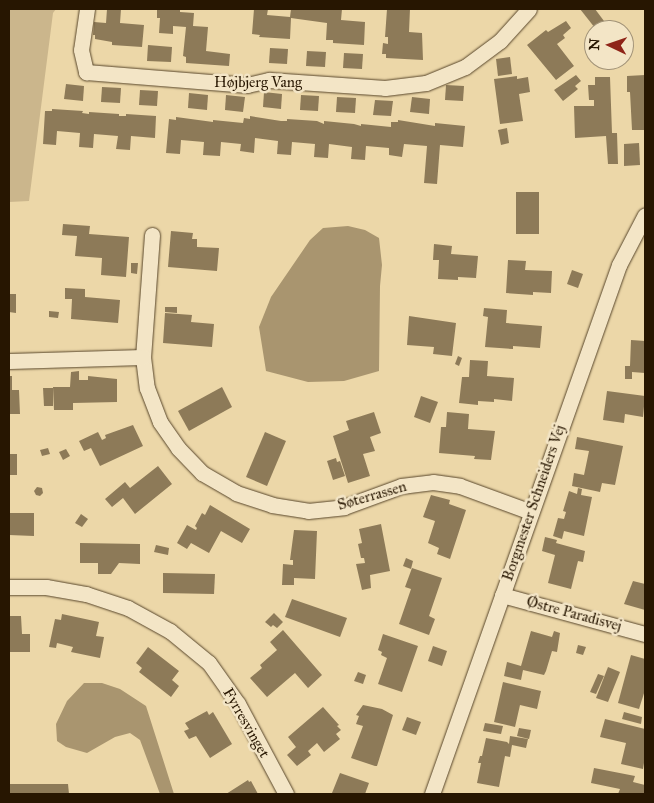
<!DOCTYPE html>
<html>
<head>
<meta charset="utf-8">
<style>
  body { margin:0 }
  #map { position:relative; width:654px; height:803px; overflow:hidden; background:#ecd7a8; font-family:"IM FELL Great Primer",serif }
  div>[style] { position:absolute }
  [style*='--x'] { left:calc(var(--x)*1px); top:calc(var(--y)*1px); width:calc(var(--w)*1px); rotate:calc(var(--a)*1deg) }
  .green>* { inset:0; background:#cbb68c }
  .water>* { inset:0; background:#a9956f }
  .building>* { inset:0; background:#8d7a58 }
  .roads { filter:drop-shadow(0 0 1px #58462b) drop-shadow(0 0 1px #58462b) }
  .minor>* { height:15px; margin:-7.5px; padding:0 7.5px; transform-origin:7.5px; border-radius:7.5px; background:#f3e5c6 }
  span { translate:-50% -50%; white-space:nowrap; text-align:center; line-height:1.15; -webkit-text-stroke:5px #f3e5c6; paint-order:stroke }
  .street-label { font-size:15px; color:#271601 }
  .frame { position:absolute; inset:0; border:10px solid #271601; pointer-events:none }
  .north { position:absolute; left:584px; top:20px; width:50px; height:50px; box-sizing:border-box; background:#f3e5c6; border:1px solid #a19277; border-radius:50%; rotate:273deg; font-size:14px; font-weight:700; line-height:20px; text-align:center; color:#271601 }
  .north::after { content:''; display:block; margin:auto; width:18px; height:22px; background:#8f2418; clip-path:polygon(50% 0,100% 100%,50% 72%,0 100%) }
</style>
</head>
<body>
<div id="map">
  <div class="green">
    <div style="clip-path:polygon(9px 9px,56px 9px,53px 13px,29px 201px,9px 202px)"></div>
  </div>
  <div class="water">
    <div style="clip-path:polygon(348px 226px,365px 230px,379px 238px,382px 265px,380px 286px,379px 371px,344px 381px,308px 382px,266px 371px,259px 327px,271px 297px,310px 240px,323px 228px)"></div>
    <div style="clip-path:polygon(84px 683px,102px 683px,120px 689px,146px 706px,174px 794px,160px 794px,140px 740px,130px 733px,115px 737px,87px 753px,66px 747px,57px 741px,56px 724px,67px 701px)"></div>
  </div>
  <div class="building">
    <div style="clip-path:polygon(107px 9px,121px 9px,120px 23px,144px 25px,142px 47px,112px 45px,112px 42px,95px 39px,95px 35px,93px 35px,94px 22px,106px 23px)"></div>
    <div style="clip-path:polygon(157px 9px,180px 9px,180px 12px,194px 13px,193px 26px,208px 27px,206px 51px,230px 54px,229px 66px,186px 63px,186px 57px,183px 56px,186px 27px,173px 26px,173px 34px,159px 33px,160px 18px,157px 18px)"></div>
    <div style="clip-path:polygon(254px 9px,268px 9px,267px 15px,290px 17px,291px 9px,342px 9px,341px 20px,365px 22px,364px 45px,333px 43px,333px 40px,326px 40px,327px 23px,298px 19px,291px 18px,290px 39px,259px 37px,260px 35px,252px 34px)"></div>
    <div style="clip-path:polygon(387px 9px,410px 9px,409px 32px,422px 33px,423px 60px,386px 58px,386px 54px,382px 54px,383px 43px,388px 44px,388px 37px,385px 37px)"></div>
    <div style="clip-path:polygon(580px 9px,595px 9px,604px 21px,595px 28px)"></div>
    <div style="clip-path:polygon(566px 21px,571px 28px,563px 35px,565px 38px,557px 44px,574px 66px,556px 80px,527px 45px,546px 30px,548px 32px)"></div>
    <div style="clip-path:polygon(148px 45px,172px 47px,171px 62px,147px 61px)"></div>
    <div style="clip-path:polygon(270px 48px,288px 49px,287px 64px,269px 63px)"></div>
    <div style="clip-path:polygon(307px 51px,326px 52px,325px 67px,306px 66px)"></div>
    <div style="clip-path:polygon(344px 53px,363px 54px,362px 69px,343px 68px)"></div>
    <div style="clip-path:polygon(510px 57px,512px 74px,498px 76px,496px 59px)"></div>
    <div style="clip-path:polygon(576px 75px,581px 81px,575px 86px,578px 89px,563px 101px,554px 90px)"></div>
    <div style="clip-path:polygon(645px 75px,645px 130px,632px 130px,630px 92px,627px 92px,627px 76px)"></div>
    <div style="clip-path:polygon(517px 76px,517px 79px,528px 77px,530px 92px,519px 94px,523px 121px,500px 124px,494px 79px)"></div>
    <div style="clip-path:polygon(595px 77px,610px 77px,612px 133px,617px 133px,618px 164px,608px 164px,606px 136px,575px 138px,574px 106px,594px 106px,594px 100px,589px 100px,588px 85px,595px 85px)"></div>
    <div style="clip-path:polygon(66px 84px,84px 86px,83px 101px,64px 99px)"></div>
    <div style="clip-path:polygon(446px 85px,464px 86px,463px 101px,445px 100px)"></div>
    <div style="clip-path:polygon(102px 87px,121px 88px,120px 103px,101px 102px)"></div>
    <div style="clip-path:polygon(140px 90px,158px 91px,157px 106px,139px 105px)"></div>
    <div style="clip-path:polygon(264px 92px,282px 94px,281px 109px,263px 107px)"></div>
    <div style="clip-path:polygon(189px 93px,208px 95px,207px 110px,188px 108px)"></div>
    <div style="clip-path:polygon(226px 95px,245px 97px,243px 112px,225px 110px)"></div>
    <div style="clip-path:polygon(301px 95px,319px 96px,318px 111px,300px 110px)"></div>
    <div style="clip-path:polygon(337px 97px,356px 98px,355px 113px,336px 112px)"></div>
    <div style="clip-path:polygon(412px 97px,430px 99px,429px 114px,410px 112px)"></div>
    <div style="clip-path:polygon(375px 100px,393px 101px,391px 116px,373px 115px)"></div>
    <div style="clip-path:polygon(52px 109px,83px 111px,82px 113px,89px 114px,89px 112px,119px 114px,119px 116px,126px 116px,126px 114px,156px 116px,155px 138px,131px 136px,130px 150px,116px 149px,118px 136px,94px 134px,93px 148px,79px 147px,80px 133px,57px 131px,56px 145px,43px 144px,45px 111px,52px 111px)"></div>
    <div style="clip-path:polygon(250px 116px,281px 121px,287px 121px,287px 119px,317px 121px,324px 124px,324px 121px,354px 124px,361px 126px,361px 124px,391px 127px,391px 122px,398px 122px,398px 120px,435px 126px,435px 123px,465px 126px,463px 147px,440px 145px,437px 184px,424px 183px,427px 146px,404px 144px,402px 157px,389px 155px,389px 148px,366px 146px,365px 160px,351px 159px,352px 147px,329px 144px,328px 158px,314px 157px,315px 144px,292px 142px,291px 155px,277px 154px,278px 141px,255px 138px,254px 153px,240px 151px,241px 144px,221px 142px,220px 156px,203px 155px,204px 142px,181px 140px,180px 154px,166px 153px,169px 119px,176px 120px,176px 117px,213px 122px,213px 120px,243px 123px,244px 118px,250px 119px)"></div>
    <div style="clip-path:polygon(507px 128px,509px 143px,501px 145px,498px 130px)"></div>
    <div style="clip-path:polygon(639px 143px,640px 165px,624px 166px,624px 144px)"></div>
    <div style="clip-path:polygon(516px 192px,539px 192px,539px 234px,516px 234px)"></div>
    <div style="clip-path:polygon(63px 224px,90px 226px,89px 234px,129px 237px,126px 277px,101px 275px,102px 258px,75px 256px,77px 236px,62px 235px)"></div>
    <div style="clip-path:polygon(171px 231px,193px 233px,192px 239px,197px 239px,197px 247px,219px 248px,217px 271px,168px 267px)"></div>
    <div style="clip-path:polygon(434px 244px,452px 246px,451px 254px,478px 256px,476px 278px,458px 277px,458px 280px,438px 279px,439px 260px,433px 260px)"></div>
    <div style="clip-path:polygon(508px 260px,526px 261px,525px 270px,552px 271px,551px 293px,533px 292px,533px 295px,506px 293px)"></div>
    <div style="clip-path:polygon(131px 263px,138px 263px,137px 274px,131px 273px)"></div>
    <div style="clip-path:polygon(572px 270px,583px 274px,578px 288px,567px 284px)"></div>
    <div style="clip-path:polygon(65px 288px,85px 289px,85px 297px,120px 300px,118px 323px,71px 319px,72px 299px,65px 299px)"></div>
    <div style="clip-path:polygon(9px 294px,16px 294px,16px 313px,9px 312px)"></div>
    <div style="clip-path:polygon(165px 307px,177px 307px,177px 313px,165px 312px)"></div>
    <div style="clip-path:polygon(484px 308px,507px 310px,506px 323px,542px 326px,540px 348px,513px 346px,513px 349px,485px 347px,488px 317px,483px 316px)"></div>
    <div style="clip-path:polygon(49px 311px,59px 312px,58px 318px,49px 317px)"></div>
    <div style="clip-path:polygon(165px 313px,192px 315px,191px 322px,214px 324px,212px 347px,163px 343px)"></div>
    <div style="clip-path:polygon(409px 316px,456px 323px,452px 356px,433px 354px,434px 347px,407px 345px)"></div>
    <div style="clip-path:polygon(631px 340px,645px 341px,645px 373px,632px 372px,632px 379px,625px 379px,625px 366px,630px 366px)"></div>
    <div style="clip-path:polygon(458px 356px,462px 358px,459px 366px,455px 364px)"></div>
    <div style="clip-path:polygon(470px 360px,488px 361px,487px 376px,514px 378px,512px 401px,494px 399px,494px 402px,478px 401px,478px 405px,459px 403px,462px 377px,469px 377px)"></div>
    <div style="clip-path:polygon(79px 371px,79px 380px,88px 380px,88px 376px,117px 379px,117px 402px,73px 403px,73px 410px,54px 410px,53px 387px,70px 387px,71px 372px)"></div>
    <div style="clip-path:polygon(9px 376px,12px 376px,12px 390px,19px 390px,20px 414px,9px 414px)"></div>
    <div style="clip-path:polygon(222px 387px,232px 407px,189px 431px,178px 411px)"></div>
    <div style="clip-path:polygon(43px 388px,53px 388px,53px 406px,44px 406px)"></div>
    <div style="clip-path:polygon(607px 391px,645px 396px,643px 417px,625px 414px,624px 423px,603px 420px)"></div>
    <div style="clip-path:polygon(421px 396px,438px 402px,430px 423px,414px 417px)"></div>
    <div style="clip-path:polygon(374px 412px,381px 433px,370px 437px,375px 451px,363px 454px,370px 476px,348px 483px,333px 436px,349px 430px,346px 421px)"></div>
    <div style="clip-path:polygon(447px 412px,469px 414px,468px 429px,495px 431px,491px 460px,474px 459px,475px 456px,439px 453px,441px 427px,446px 427px)"></div>
    <div style="clip-path:polygon(133px 425px,143px 446px,100px 466px,91px 448px,84px 451px,79px 441px,98px 432px,102px 440px,106px 438px,105px 435px)"></div>
    <div style="clip-path:polygon(265px 432px,286px 441px,267px 486px,246px 477px)"></div>
    <div style="clip-path:polygon(577px 437px,623px 446px,615px 485px,602px 483px,600px 492px,572px 486px,574px 473px,584px 475px,589px 451px,575px 449px)"></div>
    <div style="clip-path:polygon(48px 448px,50px 454px,42px 456px,40px 450px)"></div>
    <div style="clip-path:polygon(66px 449px,70px 456px,63px 460px,59px 452px)"></div>
    <div style="clip-path:polygon(9px 454px,17px 454px,17px 475px,9px 475px)"></div>
    <div style="clip-path:polygon(336px 458px,337px 462px,340px 461px,345px 476px,333px 480px,327px 461px)"></div>
    <div style="clip-path:polygon(158px 466px,172px 484px,135px 514px,123px 498px,112px 507px,105px 499px,125px 482px,130px 488px)"></div>
    <div style="clip-path:polygon(37px 487px,42px 488px,43px 493px,40px 496px,36px 495px,34px 491px)"></div>
    <div style="clip-path:polygon(578px 488px,582px 489px,581px 495px,592px 497px,584px 536px,564px 531px,562px 539px,553px 536px,558px 518px,564px 519px,566px 512px,563px 511px,569px 491px,577px 494px)"></div>
    <div style="clip-path:polygon(431px 495px,450px 500px,449px 504px,466px 510px,450px 559px,437px 554px,439px 548px,428px 543px,435px 521px,423px 517px)"></div>
    <div style="clip-path:polygon(210px 505px,250px 529px,242px 543px,221px 531px,209px 553px,191px 543px,187px 549px,177px 543px,187px 525px,196px 530px,197px 528px,195px 526px,202px 513px,205px 515px)"></div>
    <div style="clip-path:polygon(9px 513px,34px 513px,34px 536px,9px 535px)"></div>
    <div style="clip-path:polygon(81px 514px,88px 519px,82px 527px,75px 523px)"></div>
    <div style="clip-path:polygon(381px 524px,390px 571px,370px 575px,371px 588px,362px 590px,356px 564px,365px 563px,364px 558px,361px 558px,358px 544px,362px 543px,359px 529px)"></div>
    <div style="clip-path:polygon(294px 530px,317px 531px,315px 579px,294px 578px,294px 585px,282px 585px,283px 564px,293px 565px,293px 560px,290px 560px)"></div>
    <div style="clip-path:polygon(545px 537px,557px 540px,556px 543px,585px 551px,583px 562px,578px 561px,571px 589px,548px 583px,555px 555px,542px 551px)"></div>
    <div style="clip-path:polygon(80px 543px,140px 544px,140px 564px,119px 563px,111px 574px,98px 574px,98px 563px,80px 563px)"></div>
    <div style="clip-path:polygon(156px 545px,169px 548px,168px 555px,154px 552px)"></div>
    <div style="clip-path:polygon(406px 558px,413px 561px,411px 569px,403px 566px)"></div>
    <div style="clip-path:polygon(412px 568px,442px 578px,429px 616px,435px 619px,429px 635px,399px 624px,411px 589px,405px 587px)"></div>
    <div style="clip-path:polygon(163px 573px,215px 574px,214px 594px,163px 593px)"></div>
    <div style="clip-path:polygon(633px 581px,645px 584px,645px 610px,624px 604px)"></div>
    <div style="clip-path:polygon(292px 599px,347px 618px,340px 637px,285px 617px)"></div>
    <div style="clip-path:polygon(274px 613px,283px 622px,277px 628px,273px 625px,271px 627px,265px 622px)"></div>
    <div style="clip-path:polygon(62px 614px,99px 622px,96px 636px,104px 637px,100px 658px,71px 652px,73px 647px,57px 643px,56px 648px,49px 647px,55px 619px,61px 620px)"></div>
    <div style="clip-path:polygon(9px 616px,21px 616px,22px 634px,30px 634px,30px 652px,10px 652px)"></div>
    <div style="clip-path:polygon(283px 630px,322px 675px,308px 688px,295px 673px,267px 697px,250px 678px,262px 668px,260px 665px,277px 650px,270px 642px)"></div>
    <div style="clip-path:polygon(531px 631px,552px 637px,554px 631px,560px 633px,557px 652px,552px 651px,546px 671px,544px 675px,523px 670px,521px 680px,504px 676px,507px 662px,521px 666px)"></div>
    <div style="clip-path:polygon(383px 634px,418px 646px,402px 692px,378px 684px,387px 658px,381px 655px,382px 652px,378px 650px)"></div>
    <div style="clip-path:polygon(578px 645px,586px 647px,583px 655px,576px 653px)"></div>
    <div style="clip-path:polygon(433px 646px,447px 651px,442px 666px,428px 661px)"></div>
    <div style="clip-path:polygon(148px 647px,179px 671px,172px 680px,179px 686px,171px 697px,139px 672px,142px 668px,136px 663px)"></div>
    <div style="clip-path:polygon(631px 655px,645px 659px,645px 690px,639px 709px,618px 703px)"></div>
    <div style="clip-path:polygon(608px 667px,620px 672px,608px 702px,596px 698px)"></div>
    <div style="clip-path:polygon(358px 672px,366px 675px,363px 684px,354px 681px)"></div>
    <div style="clip-path:polygon(598px 674px,604px 676px,596px 694px,590px 692px)"></div>
    <div style="clip-path:polygon(503px 682px,541px 691px,537px 709px,520px 705px,515px 727px,494px 722px)"></div>
    <div style="clip-path:polygon(363px 705px,382px 709px,393px 715px,377px 766px,375px 766px,351px 758px,363px 726px,356px 724px,359px 716px,356px 715px)"></div>
    <div style="clip-path:polygon(323px 707px,339px 725px,337px 726px,341px 730px,336px 734px,340px 739px,324px 752px,317px 743px,308px 751px,311px 755px,297px 766px,287px 755px,296px 747px,288px 737px)"></div>
    <div style="clip-path:polygon(207px 711px,209px 715px,213px 712px,232px 744px,210px 758px,196px 736px,189px 739px,184px 731px,189px 729px,185px 723px)"></div>
    <div style="clip-path:polygon(624px 712px,642px 717px,641px 724px,622px 719px)"></div>
    <div style="clip-path:polygon(407px 717px,421px 722px,416px 735px,402px 730px)"></div>
    <div style="clip-path:polygon(605px 719px,645px 729px,645px 757px,643px 769px,621px 764px,626px 743px,600px 737px)"></div>
    <div style="clip-path:polygon(485px 723px,503px 726px,501px 734px,483px 731px)"></div>
    <div style="clip-path:polygon(519px 728px,531px 730px,529px 739px,517px 736px)"></div>
    <div style="clip-path:polygon(510px 736px,528px 739px,526px 748px,512px 745px,510px 757px,505px 756px,499px 787px,477px 783px,481px 763px,478px 763px,480px 756px,482px 756px,486px 738px,507px 742px,509px 744px)"></div>
    <div style="clip-path:polygon(594px 768px,635px 776px,633px 782px,645px 785px,645px 794px,618px 794px,620px 789px,591px 783px)"></div>
    <div style="clip-path:polygon(340px 773px,369px 783px,365px 794px,332px 793px)"></div>
    <div style="clip-path:polygon(248px 780px,249px 782px,251px 781px,258px 794px,226px 794px)"></div>
    <div style="clip-path:polygon(9px 784px,68px 784px,69px 794px,9px 794px)"></div>
  </div>
  <div class="roads">
    <div class="minor">
      <div style="--x:87;--y:9;--w:41;--a:98.3"></div>
      <div style="--x:81;--y:50;--w:23;--a:77"></div>
      <div style="--x:86;--y:72;--w:162;--a:4.6"></div>
      <div style="--x:247;--y:85;--w:23;--a:-13"></div>
      <div style="--x:269;--y:80;--w:116;--a:3.9"></div>
      <div style="--x:385;--y:88;--w:41;--a:-7"></div>
      <div style="--x:426;--y:83;--w:42;--a:-22.3"></div>
      <div style="--x:465;--y:67;--w:44;--a:-36.6"></div>
      <div style="--x:500;--y:41;--w:43;--a:-47.8"></div>
      <div style="--x:152;--y:235;--w:122;--a:94.2"></div>
      <div style="--x:143;--y:357;--w:31;--a:83"></div>
      <div style="--x:147;--y:388;--w:36;--a:69"></div>
      <div style="--x:160;--y:422;--w:32;--a:55"></div>
      <div style="--x:178;--y:448;--w:35;--a:46"></div>
      <div style="--x:202;--y:473;--w:39;--a:30"></div>
      <div style="--x:236;--y:493;--w:38;--a:18"></div>
      <div style="--x:272;--y:505;--w:36;--a:9"></div>
      <div style="--x:308;--y:511;--w:36;--a:-6"></div>
      <div style="--x:344;--y:507;--w:61;--a:-20.2"></div>
      <div style="--x:401;--y:486;--w:32;--a:-7"></div>
      <div style="--x:433;--y:482;--w:27;--a:8"></div>
      <div style="--x:460;--y:486;--w:76;--a:20.1"></div>
      <div style="--x:9;--y:361;--w:134;--a:-1.7"></div>
      <div style="--x:9;--y:587;--w:37;--a:0"></div>
      <div style="--x:46;--y:587;--w:41;--a:9.9"></div>
      <div style="--x:86;--y:594;--w:44;--a:18.4"></div>
      <div style="--x:128;--y:608;--w:48;--a:28.7"></div>
      <div style="--x:170;--y:631;--w:50;--a:39.4"></div>
      <div style="--x:209;--y:663;--w:50;--a:54.7"></div>
      <div style="--x:238;--y:704;--w:102;--a:61.9"></div>
      <div style="--x:502;--y:595;--w:148;--a:15.3"></div>
      <div style="--x:432;--y:794;--w:561;--a:-70.53"></div>
      <div style="--x:619;--y:265;--w:56;--a:-62.5"></div>
    </div>
  </div>
  <div class="street-label">
    <span style="left:258px;top:83px">Højbjerg Vang</span>
    <span style="left:372px;top:496px;rotate:-16deg">Søterrassen</span>
    <span style="left:534px;top:503px;rotate:-71deg">Borgmester Schneiders Vej</span>
    <span style="left:574px;top:614px;rotate:15deg">Østre Paradisvej</span>
    <span style="left:246px;top:723px;rotate:60deg">Fyrresvinget</span>
  </div>
  <div class="frame"></div>
  <div class="north">N</div>
</div>
</body>
</html>
